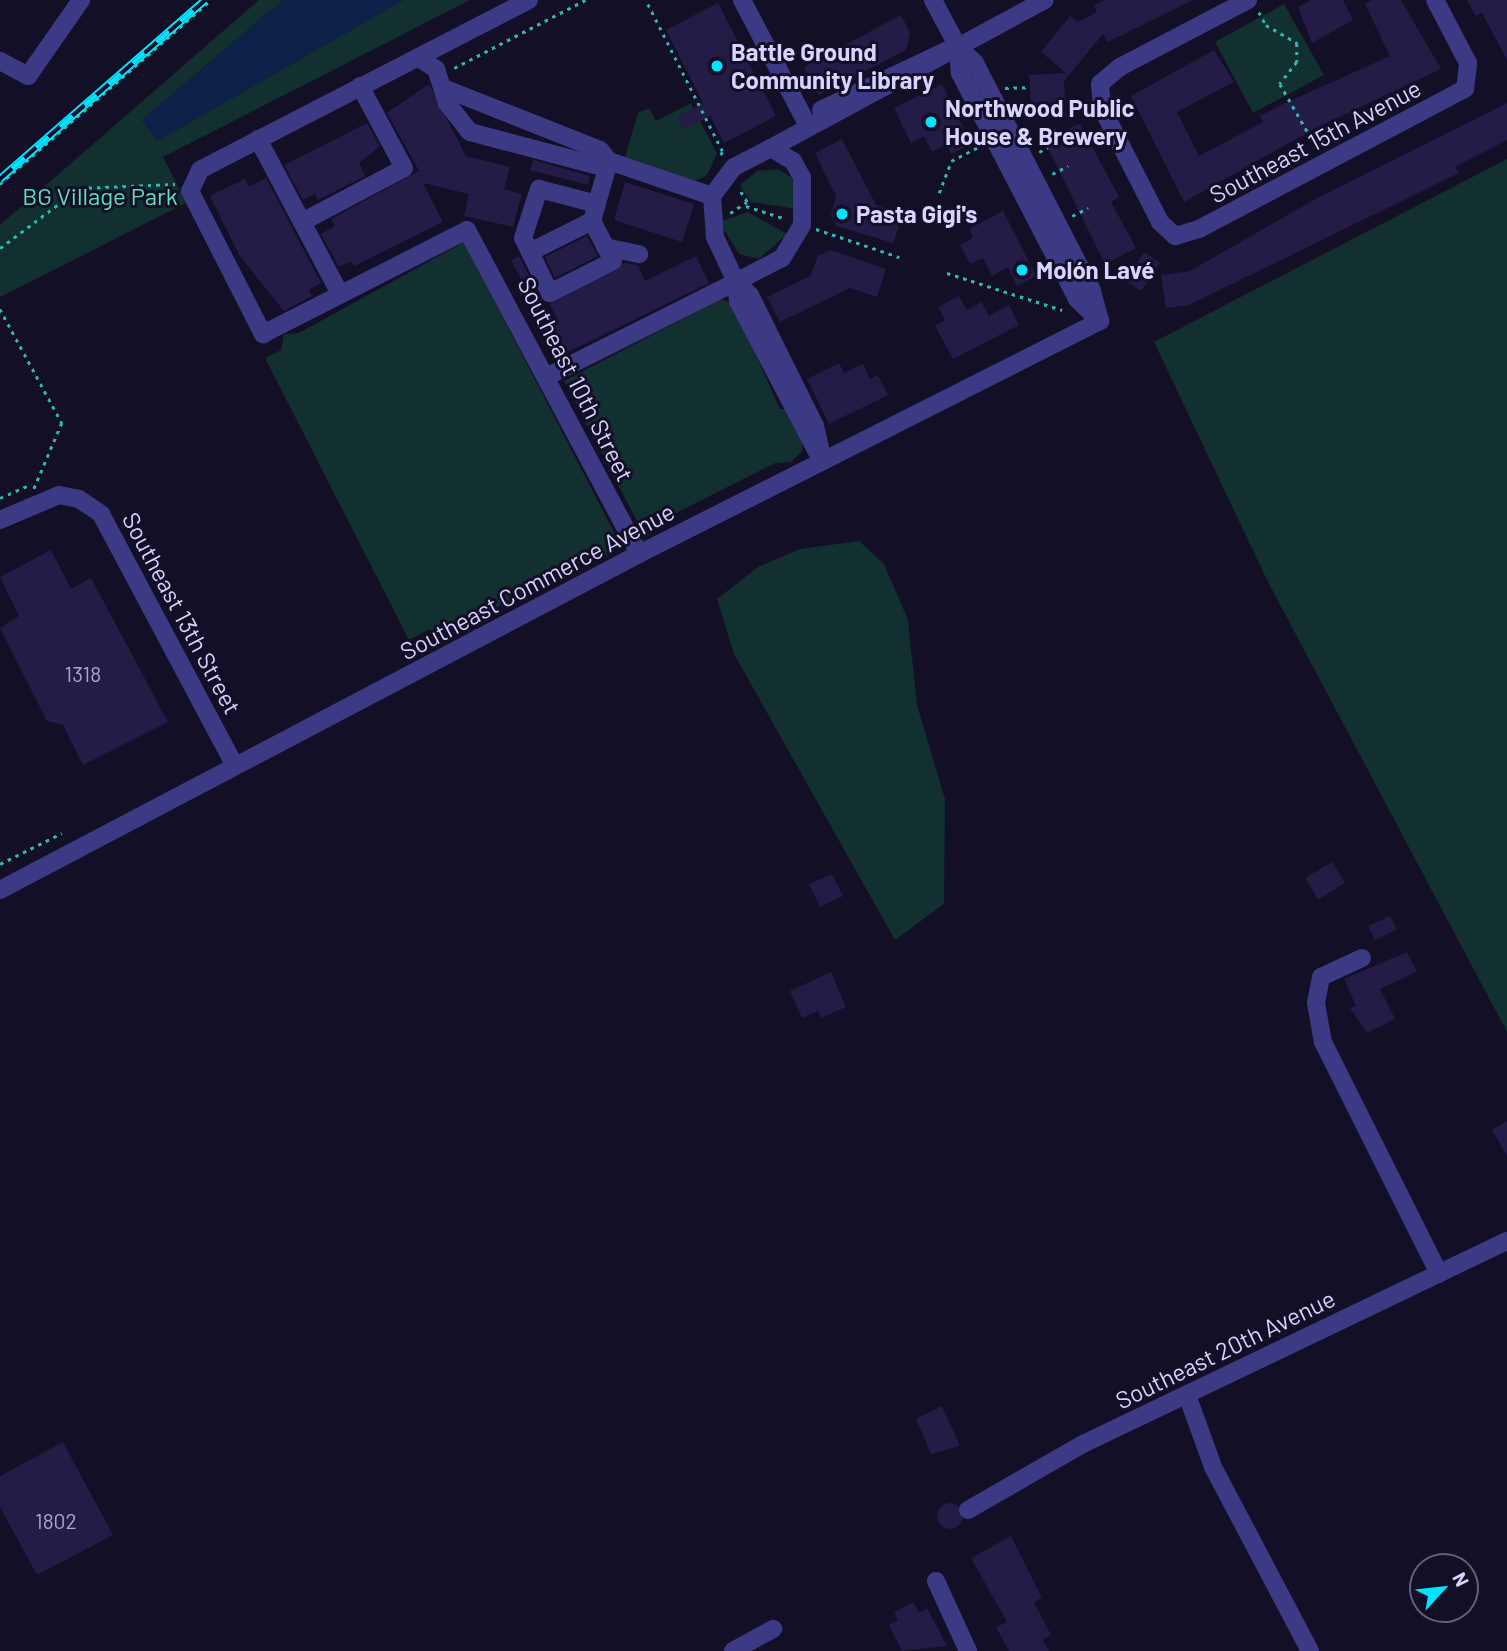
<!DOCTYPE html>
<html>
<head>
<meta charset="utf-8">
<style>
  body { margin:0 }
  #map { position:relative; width:1507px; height:1651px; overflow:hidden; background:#130f26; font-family:Barlow,sans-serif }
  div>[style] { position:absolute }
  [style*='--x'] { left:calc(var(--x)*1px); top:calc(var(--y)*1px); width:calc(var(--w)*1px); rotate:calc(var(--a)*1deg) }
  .green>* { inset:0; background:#12302f }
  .water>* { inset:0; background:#0c2248 }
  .building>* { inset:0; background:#241b47 }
  .round { border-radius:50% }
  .path>* { height:2.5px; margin-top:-1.25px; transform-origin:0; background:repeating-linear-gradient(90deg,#2fb8b0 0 3.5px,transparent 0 8.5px) }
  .minor>* { height:18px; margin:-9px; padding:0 9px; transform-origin:9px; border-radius:9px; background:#3d3a85 }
  .rail>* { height:8px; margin-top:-4px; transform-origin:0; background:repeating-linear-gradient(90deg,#130f26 0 16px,#00e5ff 0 32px); box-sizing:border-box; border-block:2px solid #00e5ff }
  .dots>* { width:19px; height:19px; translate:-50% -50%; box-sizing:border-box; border:4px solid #130f26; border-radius:50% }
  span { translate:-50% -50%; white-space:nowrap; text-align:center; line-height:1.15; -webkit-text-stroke:6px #130f26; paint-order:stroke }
  .number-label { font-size:21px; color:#aca6d1 }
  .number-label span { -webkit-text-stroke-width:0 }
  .poi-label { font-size:24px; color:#d9d4ff; font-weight:700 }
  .left { translate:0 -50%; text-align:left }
  .street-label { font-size:24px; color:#d9d4ff }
  .park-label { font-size:24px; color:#5fe0c0 }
  .north { position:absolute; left:1409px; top:1553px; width:70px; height:70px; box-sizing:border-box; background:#130f26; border:2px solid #625e7d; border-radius:50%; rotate:63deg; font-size:19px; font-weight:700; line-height:28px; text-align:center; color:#d9d4ff }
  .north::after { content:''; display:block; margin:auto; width:24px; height:32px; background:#00e5ff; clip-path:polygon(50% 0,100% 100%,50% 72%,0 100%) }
</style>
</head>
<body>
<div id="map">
  <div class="green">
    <div style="clip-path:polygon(259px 0,283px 0,142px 120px,157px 141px,403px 0,470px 0,163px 157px,186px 203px,0 297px,0 225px)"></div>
    <div style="clip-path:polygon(1284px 4px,1324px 75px,1253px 113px,1215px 42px)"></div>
    <div style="clip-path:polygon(691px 103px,717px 154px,707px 175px,695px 181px,625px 157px,638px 113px,649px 108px,656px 121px)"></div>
    <div style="clip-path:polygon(1507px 159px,1507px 1032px,1268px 582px,1154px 342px)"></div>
    <div style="clip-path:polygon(778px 169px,792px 178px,797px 209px,751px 202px,740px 185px,757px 171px)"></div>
    <div style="clip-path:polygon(748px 212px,787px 234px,759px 259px,739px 254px,723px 228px,722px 221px)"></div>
    <div style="clip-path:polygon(464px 242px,618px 540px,610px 555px,594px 556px,467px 623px,455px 636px,428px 630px,409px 640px,265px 358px,281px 350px,284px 334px,299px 333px)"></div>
    <div style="clip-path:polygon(721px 299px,733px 304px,780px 409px,786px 409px,803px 441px,802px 451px,791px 462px,775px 463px,672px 515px,663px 527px,640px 527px,564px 381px)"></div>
    <div style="clip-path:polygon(859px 541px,884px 564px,908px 620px,917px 705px,945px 799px,944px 904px,895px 940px,734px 654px,717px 599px,758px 567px,800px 549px)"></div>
  </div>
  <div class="water">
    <div style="clip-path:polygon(283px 0,403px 0,157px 141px,142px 120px)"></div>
  </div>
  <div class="building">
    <div style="clip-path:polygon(1104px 0,1193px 0,1108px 42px,1103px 34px,1064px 81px,1066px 117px,1032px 119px,1029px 75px,1066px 73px,1041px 52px,1070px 16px,1078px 22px,1097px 12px,1094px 5px)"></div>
    <div style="clip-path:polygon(1311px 0,1343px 0,1353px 20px,1312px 43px,1298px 7px)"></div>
    <div style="clip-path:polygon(1372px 0,1401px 0,1441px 69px,1318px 127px,1184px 202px,1131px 96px,1214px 50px,1234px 82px,1177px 112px,1199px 156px,1263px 122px,1260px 116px,1283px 104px,1390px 56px,1365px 4px)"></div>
    <div style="clip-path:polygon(1467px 0,1507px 0,1507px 60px,1482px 13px,1476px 16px)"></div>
    <div style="clip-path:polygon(718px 3px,776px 116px,724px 143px,710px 116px,684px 130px,677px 117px,703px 103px,666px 30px)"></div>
    <div style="clip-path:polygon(901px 15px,910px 33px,906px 50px,819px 95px,804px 67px)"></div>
    <div style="clip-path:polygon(429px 84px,466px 156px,510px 167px,504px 189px,522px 194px,513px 227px,464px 216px,469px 194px,423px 183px,443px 222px,354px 266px,351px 261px,339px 267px,321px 234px,335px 226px,331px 219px,419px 171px,387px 113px)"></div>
    <div style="clip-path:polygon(942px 84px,971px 144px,951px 154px,947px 144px,932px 152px,924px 136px,911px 143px,894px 108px)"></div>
    <div style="clip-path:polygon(1507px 103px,1507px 140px,1455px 167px,1459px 173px,1189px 305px,1166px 308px,1161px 275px,1190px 271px,1319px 197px)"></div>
    <div style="clip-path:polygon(367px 123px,380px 146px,359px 163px,365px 176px,318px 200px,315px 194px,303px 200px,284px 165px)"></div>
    <div style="clip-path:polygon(1080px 124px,1119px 197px,1111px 202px,1136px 248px,1105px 264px,1043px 138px)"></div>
    <div style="clip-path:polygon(842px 139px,876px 205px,903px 215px,893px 243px,837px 226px,831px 215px,836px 196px,815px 153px)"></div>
    <div style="clip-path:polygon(533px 160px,590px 176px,588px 185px,530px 170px)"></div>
    <div style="clip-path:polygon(266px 178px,321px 283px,309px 290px,312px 296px,284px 311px,239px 255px,210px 196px,245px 179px,249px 187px)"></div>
    <div style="clip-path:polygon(625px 182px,694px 204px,682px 242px,614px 220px)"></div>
    <div style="clip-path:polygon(1003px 211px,1036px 276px,1017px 286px,1008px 267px,992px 276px,983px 258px,970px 264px,960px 245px,973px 238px,969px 229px)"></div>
    <div style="clip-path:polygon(587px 236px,598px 256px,555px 278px,545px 257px)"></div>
    <div style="clip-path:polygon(831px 250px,886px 269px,877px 297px,850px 288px,780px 322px,767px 297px,810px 276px,818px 256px)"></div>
    <div style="clip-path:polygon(1144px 252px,1160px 263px,1141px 291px,1125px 280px)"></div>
    <div style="clip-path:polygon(519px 256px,542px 300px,534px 304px,511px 260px)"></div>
    <div style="clip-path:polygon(696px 256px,709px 283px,558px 357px,545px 330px,559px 323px,550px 304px,624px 263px,638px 265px,645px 281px)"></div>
    <div style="clip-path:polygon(959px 296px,967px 310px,982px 302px,989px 316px,1009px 305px,1019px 325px,953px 359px,935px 326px,945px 320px,938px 307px)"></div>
    <div style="clip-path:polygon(839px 363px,844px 373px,863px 364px,870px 379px,878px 375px,888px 395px,829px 424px,807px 379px)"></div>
    <div style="clip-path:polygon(51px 550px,71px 589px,91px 578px,168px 722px,83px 765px,63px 725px,47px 721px,0 628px,19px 616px,0 577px)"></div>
    <div style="clip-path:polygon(1332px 862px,1345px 883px,1318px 900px,1305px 878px)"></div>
    <div style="clip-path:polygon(832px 874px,843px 896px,820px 907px,809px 884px)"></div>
    <div style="clip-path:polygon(1390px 916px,1397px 930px,1375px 940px,1368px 926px)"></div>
    <div style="clip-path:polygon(1407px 952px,1417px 972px,1380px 989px,1395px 1019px,1367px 1033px,1350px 1008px,1356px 1006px,1344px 979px)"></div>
    <div style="clip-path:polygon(831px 972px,846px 1007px,821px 1018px,818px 1011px,802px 1018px,790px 991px)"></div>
    <div style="clip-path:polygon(1507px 1121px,1507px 1156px,1492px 1130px)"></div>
    <div style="clip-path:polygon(942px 1406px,960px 1446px,931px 1454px,916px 1419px)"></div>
    <div style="clip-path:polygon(63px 1442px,113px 1535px,37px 1575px,0 1507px,0 1476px)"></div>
    <div class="round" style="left:937px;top:1503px;width:26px;height:26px"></div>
    <div style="clip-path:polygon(1011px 1536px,1042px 1598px,1034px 1602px,1051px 1635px,1043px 1640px,1049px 1651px,1009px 1651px,996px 1627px,1007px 1622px,971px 1558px)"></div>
    <div style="clip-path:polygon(913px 1602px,919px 1613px,927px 1608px,947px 1646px,902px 1651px,889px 1625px,898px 1620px,894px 1612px)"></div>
  </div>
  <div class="path">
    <div style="--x:648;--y:4;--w:166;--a:63.1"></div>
    <div style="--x:723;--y:152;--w:6;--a:129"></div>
    <div style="--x:1259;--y:12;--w:15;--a:62"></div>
    <div style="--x:1266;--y:25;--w:36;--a:30"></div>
    <div style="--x:1297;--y:43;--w:19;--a:90"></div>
    <div style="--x:1297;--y:62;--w:28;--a:128"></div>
    <div style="--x:1280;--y:84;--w:74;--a:60"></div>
    <div style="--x:454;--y:68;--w:148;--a:-27.4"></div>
    <div style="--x:1005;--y:88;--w:25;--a:-2"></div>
    <div style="--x:1017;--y:107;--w:14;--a:-4"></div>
    <div style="--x:1039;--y:152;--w:10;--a:-29"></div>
    <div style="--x:1052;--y:174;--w:18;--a:-27"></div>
    <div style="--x:0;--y:184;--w:280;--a:-41.1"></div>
    <div style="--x:939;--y:193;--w:34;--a:-69"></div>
    <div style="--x:951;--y:161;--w:33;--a:-27"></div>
    <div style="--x:746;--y:206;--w:42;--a:18"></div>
    <div style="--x:730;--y:213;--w:20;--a:-33"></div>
    <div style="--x:747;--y:202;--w:15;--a:-122"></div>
    <div style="--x:1072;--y:216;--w:18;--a:-27"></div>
    <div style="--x:816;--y:229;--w:88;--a:18.6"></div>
    <div style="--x:0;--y:248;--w:100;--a:-36.9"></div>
    <div style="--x:80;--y:188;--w:95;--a:-2.4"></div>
    <div style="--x:947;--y:273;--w:121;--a:17.8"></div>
    <div style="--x:0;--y:309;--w:130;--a:61.5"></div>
    <div style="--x:62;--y:423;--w:72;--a:113"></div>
    <div style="--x:0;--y:498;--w:34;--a:-24"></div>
    <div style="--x:0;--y:864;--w:69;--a:-26.6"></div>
  </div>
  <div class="minor">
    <div style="--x:529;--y:0;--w:370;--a:152.7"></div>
    <div style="--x:200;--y:170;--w:23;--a:115"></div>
    <div style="--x:190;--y:191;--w:161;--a:63"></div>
    <div style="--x:263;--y:334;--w:229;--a:-27"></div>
    <div style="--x:467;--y:230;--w:367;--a:62"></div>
    <div style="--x:742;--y:0;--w:140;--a:62.3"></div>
    <div style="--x:933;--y:0;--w:53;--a:62"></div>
    <div style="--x:958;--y:47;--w:23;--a:43"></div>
    <div style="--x:975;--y:63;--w:256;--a:62.8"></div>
    <div style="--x:1092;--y:291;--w:31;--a:75"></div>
    <div style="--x:1248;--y:0;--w:144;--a:152.4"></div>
    <div style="--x:1120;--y:67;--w:26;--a:140"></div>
    <div style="--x:1100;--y:84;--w:24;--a:85"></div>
    <div style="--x:1102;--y:108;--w:128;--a:63"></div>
    <div style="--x:1160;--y:222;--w:21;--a:43"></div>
    <div style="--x:1175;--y:236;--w:25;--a:-16"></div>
    <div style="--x:1199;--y:229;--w:301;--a:-27.8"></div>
    <div style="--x:1465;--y:89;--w:26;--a:-83"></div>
    <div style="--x:1468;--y:63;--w:71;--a:-117.6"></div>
    <div style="--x:958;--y:47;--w:26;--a:86"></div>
    <div style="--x:960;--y:73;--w:254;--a:62.6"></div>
    <div style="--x:1077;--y:299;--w:32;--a:44"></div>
    <div style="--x:422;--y:60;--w:17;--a:33"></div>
    <div style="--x:436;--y:69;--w:36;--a:72"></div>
    <div style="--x:447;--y:103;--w:37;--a:52"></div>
    <div style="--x:470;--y:132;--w:129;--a:14.8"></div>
    <div style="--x:595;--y:165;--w:15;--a:-16"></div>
    <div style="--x:609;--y:161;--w:109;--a:18.8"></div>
    <div style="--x:0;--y:61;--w:32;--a:28"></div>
    <div style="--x:28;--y:76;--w:93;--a:-55.1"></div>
    <div style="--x:446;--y:89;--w:166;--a:21.6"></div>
    <div style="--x:600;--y:150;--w:14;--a:51"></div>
    <div style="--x:821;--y:110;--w:140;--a:-25.3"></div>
    <div style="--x:258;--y:139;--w:175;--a:62.1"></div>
    <div style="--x:771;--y:148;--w:26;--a:31"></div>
    <div style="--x:793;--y:161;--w:18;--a:61"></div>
    <div style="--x:802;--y:177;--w:48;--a:90"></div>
    <div style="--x:802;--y:225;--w:39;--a:121"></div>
    <div style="--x:782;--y:258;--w:52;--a:152.4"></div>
    <div style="--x:736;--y:282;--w:50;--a:-115"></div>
    <div style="--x:715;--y:237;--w:41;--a:-94.2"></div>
    <div style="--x:712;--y:196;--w:36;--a:-53"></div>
    <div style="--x:734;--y:167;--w:42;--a:-27.2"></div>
    <div style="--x:771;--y:148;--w:311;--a:-28.4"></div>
    <div style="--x:592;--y:221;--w:45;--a:62.3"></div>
    <div style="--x:613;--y:261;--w:71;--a:153.1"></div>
    <div style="--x:550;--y:293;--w:61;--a:-116.1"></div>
    <div style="--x:523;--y:238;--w:52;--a:-71.9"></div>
    <div style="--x:539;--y:189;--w:60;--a:14.5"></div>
    <div style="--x:302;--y:222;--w:115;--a:-27.9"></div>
    <div style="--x:404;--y:168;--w:93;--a:-118.2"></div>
    <div style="--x:605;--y:247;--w:35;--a:12"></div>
    <div style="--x:530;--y:252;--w:69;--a:-26.6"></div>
    <div style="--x:592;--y:221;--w:62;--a:-74.2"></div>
    <div style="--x:736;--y:282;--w:19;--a:43"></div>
    <div style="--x:750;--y:295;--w:146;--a:63.6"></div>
    <div style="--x:815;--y:426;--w:36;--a:77"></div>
    <div style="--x:736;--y:282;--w:19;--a:84"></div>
    <div style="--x:738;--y:301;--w:170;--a:62.4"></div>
    <div style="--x:548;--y:376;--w:210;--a:-26.6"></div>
    <div style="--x:0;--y:520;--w:64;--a:-23"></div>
    <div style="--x:59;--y:495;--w:20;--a:11"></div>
    <div style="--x:79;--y:499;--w:27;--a:34"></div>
    <div style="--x:101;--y:514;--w:285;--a:62"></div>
    <div style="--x:0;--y:890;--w:722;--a:-27.74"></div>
    <div style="--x:639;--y:554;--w:517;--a:-26.81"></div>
    <div style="--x:1362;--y:958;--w:45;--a:155.1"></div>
    <div style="--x:1321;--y:977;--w:26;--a:101"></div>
    <div style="--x:1316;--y:1003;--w:40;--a:80"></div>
    <div style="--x:1323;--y:1042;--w:259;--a:63.4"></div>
    <div style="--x:1187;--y:1395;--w:77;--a:70.1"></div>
    <div style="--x:1213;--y:1467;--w:208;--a:62.2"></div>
    <div style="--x:968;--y:1510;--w:133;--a:-29.9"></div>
    <div style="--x:1083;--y:1444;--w:470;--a:-25.6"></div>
    <div style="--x:936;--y:1581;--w:77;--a:65.4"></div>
    <div style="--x:733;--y:1651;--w:46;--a:-28.8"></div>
  </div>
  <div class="rail">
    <div style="--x:0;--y:179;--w:272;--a:-41.1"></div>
  </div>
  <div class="dots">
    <div style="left:717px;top:66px;background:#00e5ff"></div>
    <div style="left:931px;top:122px;background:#00e5ff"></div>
    <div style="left:842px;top:214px;background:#00e5ff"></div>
    <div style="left:1022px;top:270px;background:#00e5ff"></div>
  </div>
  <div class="number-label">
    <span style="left:83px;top:674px">1318</span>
    <span style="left:56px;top:1521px">1802</span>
  </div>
  <div class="poi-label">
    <span class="left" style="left:731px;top:66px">Battle Ground<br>Community Library</span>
    <span class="left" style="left:945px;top:122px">Northwood Public<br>House &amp; Brewery</span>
    <span class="left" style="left:856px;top:214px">Pasta Gigi's</span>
    <span class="left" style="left:1036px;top:270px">Molón Lavé</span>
  </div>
  <div class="street-label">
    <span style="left:1315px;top:141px;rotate:-28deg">Southeast 15th Avenue</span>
    <span style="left:576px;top:379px;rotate:63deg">Southeast 10th Street</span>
    <span style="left:537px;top:581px;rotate:-28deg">Southeast Commerce Avenue</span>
    <span style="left:182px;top:613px;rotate:62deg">Southeast 13th Street</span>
    <span style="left:1225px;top:1349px;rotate:-26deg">Southeast 20th Avenue</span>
  </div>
  <div class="park-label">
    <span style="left:100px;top:196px">BG Village Park</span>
  </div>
  <div class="north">N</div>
</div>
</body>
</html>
